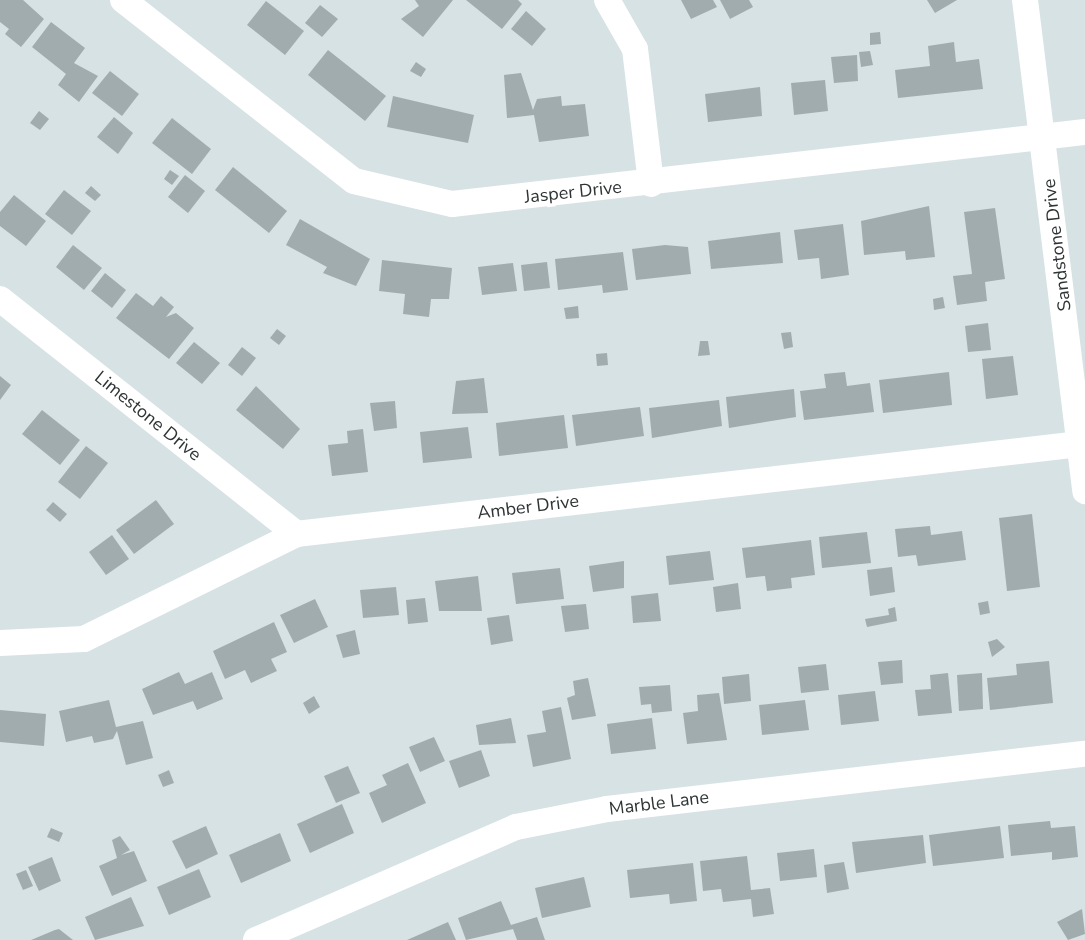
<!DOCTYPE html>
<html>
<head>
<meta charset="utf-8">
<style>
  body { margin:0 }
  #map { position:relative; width:1085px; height:940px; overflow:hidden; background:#d6e2e4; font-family:"Nunito Sans",sans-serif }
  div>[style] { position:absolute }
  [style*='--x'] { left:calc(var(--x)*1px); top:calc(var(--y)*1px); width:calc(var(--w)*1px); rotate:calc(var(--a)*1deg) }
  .building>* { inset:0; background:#a1acae }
  .minor>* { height:26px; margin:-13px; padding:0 13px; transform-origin:13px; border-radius:13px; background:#fff }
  span { translate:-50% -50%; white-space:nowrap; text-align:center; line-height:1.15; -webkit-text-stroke:7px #fff; paint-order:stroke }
  .street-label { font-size:18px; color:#2e3334 }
</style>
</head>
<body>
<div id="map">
  <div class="building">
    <div style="clip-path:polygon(0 0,23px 0,44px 19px,21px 47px,5px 34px,9px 29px,0 22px)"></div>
    <div style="clip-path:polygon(415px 0,453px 0,423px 37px,401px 19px,419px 6px)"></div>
    <div style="clip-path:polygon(466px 0,518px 0,522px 4px,502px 29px)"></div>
    <div style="clip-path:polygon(681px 0,713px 0,717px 7px,691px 19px)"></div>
    <div style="clip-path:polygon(720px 0,749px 0,753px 7px,730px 19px)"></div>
    <div style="clip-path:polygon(927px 0,957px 0,935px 13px)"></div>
    <div style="clip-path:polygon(266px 1px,304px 31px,285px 55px,247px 25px)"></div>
    <div style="clip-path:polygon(320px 5px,338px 19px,322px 37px,305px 23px)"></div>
    <div style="clip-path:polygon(526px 11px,546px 29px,532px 46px,511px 29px)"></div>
    <div style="clip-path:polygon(51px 22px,85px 48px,74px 63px,98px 76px,79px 102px,58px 85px,66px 74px,32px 47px)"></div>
    <div style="clip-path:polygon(880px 32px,881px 44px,870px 45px,870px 33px)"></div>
    <div style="clip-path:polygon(954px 42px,956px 62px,979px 59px,983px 89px,898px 98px,895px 70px,930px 66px,928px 46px)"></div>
    <div style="clip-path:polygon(328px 50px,386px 96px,365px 121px,308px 75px)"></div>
    <div style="clip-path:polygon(870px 51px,873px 65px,861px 67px,859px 52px)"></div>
    <div style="clip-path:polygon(857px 55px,858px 81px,834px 83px,831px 57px)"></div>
    <div style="clip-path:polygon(416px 62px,426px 69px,421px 77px,410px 71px)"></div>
    <div style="clip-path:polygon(110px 71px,139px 94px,122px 116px,92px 93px)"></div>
    <div style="clip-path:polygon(521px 73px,533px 110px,537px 99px,561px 96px,562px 106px,585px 104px,589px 136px,539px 142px,534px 115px,507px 118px,504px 75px)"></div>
    <div style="clip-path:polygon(825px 80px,828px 111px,794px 115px,791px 83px)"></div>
    <div style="clip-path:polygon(760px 87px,762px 116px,708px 122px,705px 94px)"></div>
    <div style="clip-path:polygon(393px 96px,474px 115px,468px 143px,387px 127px)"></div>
    <div style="clip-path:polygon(39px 111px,49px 119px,40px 130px,30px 123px)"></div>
    <div style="clip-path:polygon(114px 117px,133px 133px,118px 154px,97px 137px)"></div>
    <div style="clip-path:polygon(172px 118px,211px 149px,192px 174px,152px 143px)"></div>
    <div style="clip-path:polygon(233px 167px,287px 211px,269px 233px,215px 190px)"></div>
    <div style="clip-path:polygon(170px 170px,179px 176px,172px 185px,164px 179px)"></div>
    <div style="clip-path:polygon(185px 175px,205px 191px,188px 213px,168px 197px)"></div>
    <div style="clip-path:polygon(91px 186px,101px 195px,95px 201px,85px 193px)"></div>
    <div style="clip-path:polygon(64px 190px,91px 211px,72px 235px,45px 214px)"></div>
    <div style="clip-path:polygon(14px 195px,46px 221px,26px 246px,0 226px,0 212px)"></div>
    <div style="clip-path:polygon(929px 206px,935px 257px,906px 260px,905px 251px,864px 255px,861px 221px)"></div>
    <div style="clip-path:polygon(995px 208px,1005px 279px,985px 282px,987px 301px,957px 305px,953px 276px,972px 274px,964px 212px)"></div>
    <div style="clip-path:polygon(300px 219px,370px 259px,356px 286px,323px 273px,327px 267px,286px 245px)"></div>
    <div style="clip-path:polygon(843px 224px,849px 275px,821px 279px,819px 258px,798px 260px,794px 230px)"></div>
    <div style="clip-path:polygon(780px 232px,783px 263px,711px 269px,708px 241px)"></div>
    <div style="clip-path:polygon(73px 245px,102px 268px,84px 290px,56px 267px)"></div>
    <div style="clip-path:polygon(665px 245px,688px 247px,691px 274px,636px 280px,632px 249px)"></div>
    <div style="clip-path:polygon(623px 252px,628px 290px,603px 293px,602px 285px,558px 290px,555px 259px)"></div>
    <div style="clip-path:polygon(382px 260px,452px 268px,449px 299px,431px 299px,429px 317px,403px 314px,405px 294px,379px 291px)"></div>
    <div style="clip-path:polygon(547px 262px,550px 288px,524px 291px,521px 265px)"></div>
    <div style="clip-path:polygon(513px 263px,517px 291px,482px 295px,478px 267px)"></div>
    <div style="clip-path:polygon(105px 273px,126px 290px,112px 308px,91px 291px)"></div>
    <div style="clip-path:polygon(136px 293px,153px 306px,161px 296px,174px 307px,166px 317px,176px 313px,194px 328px,169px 359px,116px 318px)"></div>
    <div style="clip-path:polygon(943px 297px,945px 308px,934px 310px,933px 299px)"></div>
    <div style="clip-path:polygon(578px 306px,579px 318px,566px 319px,564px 308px)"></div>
    <div style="clip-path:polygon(988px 323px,991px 350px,968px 352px,965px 326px)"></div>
    <div style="clip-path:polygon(277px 329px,286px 336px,279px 345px,270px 338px)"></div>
    <div style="clip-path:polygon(791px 332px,793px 347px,784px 349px,781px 333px)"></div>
    <div style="clip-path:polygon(700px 341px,708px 341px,710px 355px,698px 356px)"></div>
    <div style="clip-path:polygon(194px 342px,220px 363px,202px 384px,176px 363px)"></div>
    <div style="clip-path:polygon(242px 347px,256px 358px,242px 376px,228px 365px)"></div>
    <div style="clip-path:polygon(607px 353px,608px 365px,597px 366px,596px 354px)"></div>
    <div style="clip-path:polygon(1013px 356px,1018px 395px,986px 399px,982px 359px)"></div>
    <div style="clip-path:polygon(845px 372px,847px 386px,870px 383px,874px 412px,804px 420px,800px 391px,826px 388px,824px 374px)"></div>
    <div style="clip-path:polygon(949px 372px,952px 405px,883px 413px,879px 380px)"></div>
    <div style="clip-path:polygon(0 376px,11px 385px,0 400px)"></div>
    <div style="clip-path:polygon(484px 378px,488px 413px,452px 414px,456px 381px)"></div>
    <div style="clip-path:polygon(256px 386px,300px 429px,283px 449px,236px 410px)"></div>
    <div style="clip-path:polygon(794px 389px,796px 417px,729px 428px,726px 397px)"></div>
    <div style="clip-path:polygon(719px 400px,722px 426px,652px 438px,649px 408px)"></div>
    <div style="clip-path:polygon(395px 401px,397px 428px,374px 431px,370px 403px)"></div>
    <div style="clip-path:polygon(640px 407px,644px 436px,576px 446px,572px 415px)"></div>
    <div style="clip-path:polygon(42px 410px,80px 440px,60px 465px,22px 434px)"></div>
    <div style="clip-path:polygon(564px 415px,568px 448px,499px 456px,496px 423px)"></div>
    <div style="clip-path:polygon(468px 427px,472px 458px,423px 463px,420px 432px)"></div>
    <div style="clip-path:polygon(363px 429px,368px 472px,332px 476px,328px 445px,348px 443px,347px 431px)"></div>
    <div style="clip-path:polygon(86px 446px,108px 463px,80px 499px,58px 482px)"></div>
    <div style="clip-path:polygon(156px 500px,174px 524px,134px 554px,116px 530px)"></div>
    <div style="clip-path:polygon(53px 502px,67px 514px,60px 522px,46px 510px)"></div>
    <div style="clip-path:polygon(1032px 514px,1040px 587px,1007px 591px,999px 518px)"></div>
    <div style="clip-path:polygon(930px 526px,931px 535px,962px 531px,966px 560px,918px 566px,916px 555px,898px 557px,895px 529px)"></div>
    <div style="clip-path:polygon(867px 532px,871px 563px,822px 568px,819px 537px)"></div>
    <div style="clip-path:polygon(112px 535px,129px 559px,106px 575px,89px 552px)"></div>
    <div style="clip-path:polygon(811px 540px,815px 575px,791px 578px,792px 588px,767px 591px,765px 576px,746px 578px,742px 548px)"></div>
    <div style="clip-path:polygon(710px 551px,714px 580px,669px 585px,666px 556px)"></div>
    <div style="clip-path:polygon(624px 561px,624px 588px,593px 592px,589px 566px)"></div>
    <div style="clip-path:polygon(892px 567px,895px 592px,870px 596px,867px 570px)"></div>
    <div style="clip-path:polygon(560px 568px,564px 599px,516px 604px,512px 573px)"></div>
    <div style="clip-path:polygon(478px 576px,482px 611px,439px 611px,435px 581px)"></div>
    <div style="clip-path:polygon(738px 583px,741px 609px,716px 612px,713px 587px)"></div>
    <div style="clip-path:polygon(396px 587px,399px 615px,363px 618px,360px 590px)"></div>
    <div style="clip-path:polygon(658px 593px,661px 621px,633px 623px,631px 596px)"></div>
    <div style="clip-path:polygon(425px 598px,428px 622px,408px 624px,406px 600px)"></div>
    <div style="clip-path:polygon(315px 599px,328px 627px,294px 643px,280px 615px)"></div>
    <div style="clip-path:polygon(988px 601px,990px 613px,980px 615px,978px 603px)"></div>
    <div style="clip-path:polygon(586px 604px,589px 629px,565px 632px,561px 606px)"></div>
    <div style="clip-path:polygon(895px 607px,897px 621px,867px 627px,865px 619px,889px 615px,888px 609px)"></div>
    <div style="clip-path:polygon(509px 615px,513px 641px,491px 645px,487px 618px)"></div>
    <div style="clip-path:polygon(274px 622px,287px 652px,271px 659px,277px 671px,251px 683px,245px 670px,225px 679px,213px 651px)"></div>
    <div style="clip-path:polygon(355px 630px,360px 654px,343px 658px,336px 635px)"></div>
    <div style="clip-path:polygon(997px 639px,1005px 647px,992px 657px,988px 642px)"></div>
    <div style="clip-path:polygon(902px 660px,903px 683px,881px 685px,878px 662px)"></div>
    <div style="clip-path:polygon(1049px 661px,1053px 703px,990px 710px,987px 678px,1017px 675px,1016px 664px)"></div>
    <div style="clip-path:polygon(826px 664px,829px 690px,801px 693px,798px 667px)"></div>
    <div style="clip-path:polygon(179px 672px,185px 684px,212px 672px,223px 699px,197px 710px,193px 701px,153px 715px,142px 689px)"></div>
    <div style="clip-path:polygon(948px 673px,952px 713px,918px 716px,915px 690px,931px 689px,930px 675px)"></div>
    <div style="clip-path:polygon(982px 673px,983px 709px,959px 711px,957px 675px)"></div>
    <div style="clip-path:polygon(749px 674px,751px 701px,724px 704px,722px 677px)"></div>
    <div style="clip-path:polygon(588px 678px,596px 716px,572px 720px,567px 698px,575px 695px,573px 681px)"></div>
    <div style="clip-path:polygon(670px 685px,672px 711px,652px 713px,651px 704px,641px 705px,639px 687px)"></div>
    <div style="clip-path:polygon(875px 691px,879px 721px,841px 725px,838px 695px)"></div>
    <div style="clip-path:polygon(719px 693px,727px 740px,687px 744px,683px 713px,698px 711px,697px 695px)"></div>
    <div style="clip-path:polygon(314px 696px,320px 707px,309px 714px,303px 703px)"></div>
    <div style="clip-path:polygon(109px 700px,116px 727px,143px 721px,153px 758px,126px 765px,117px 731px,113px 739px,94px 743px,92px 736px,66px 742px,59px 711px)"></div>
    <div style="clip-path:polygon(805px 700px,809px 730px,762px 735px,759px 705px)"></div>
    <div style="clip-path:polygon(561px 707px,571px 759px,533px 767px,527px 735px,546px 732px,542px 711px)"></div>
    <div style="clip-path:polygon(0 710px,46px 714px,44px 746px,0 742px)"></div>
    <div style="clip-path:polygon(511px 718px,516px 743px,479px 745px,476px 725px)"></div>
    <div style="clip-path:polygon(652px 718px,656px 749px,611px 754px,607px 724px)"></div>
    <div style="clip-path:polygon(434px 737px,445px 761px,420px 772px,409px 747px)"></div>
    <div style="clip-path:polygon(481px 750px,490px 776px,459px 788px,449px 761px)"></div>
    <div style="clip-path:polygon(408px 763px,426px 803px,382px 823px,369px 793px,387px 785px,382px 775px)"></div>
    <div style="clip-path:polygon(348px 766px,360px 793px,336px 803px,324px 776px)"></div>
    <div style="clip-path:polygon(169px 770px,174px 783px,163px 787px,158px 775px)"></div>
    <div style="clip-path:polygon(342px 804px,354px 833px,310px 853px,297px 824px)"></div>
    <div style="clip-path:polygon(1050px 821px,1051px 828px,1075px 826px,1078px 857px,1052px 860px,1052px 852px,1011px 856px,1008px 825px)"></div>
    <div style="clip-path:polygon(206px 826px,218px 854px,186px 869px,172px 841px)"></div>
    <div style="clip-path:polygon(1000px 826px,1004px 858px,933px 866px,929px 835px)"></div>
    <div style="clip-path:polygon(51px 828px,63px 833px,59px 842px,47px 837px)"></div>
    <div style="clip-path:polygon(280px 833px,291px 861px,241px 883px,229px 855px)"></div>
    <div style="clip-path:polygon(923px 835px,926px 863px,856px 873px,852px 842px)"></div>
    <div style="clip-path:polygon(120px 836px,130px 850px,121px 855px,134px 851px,147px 881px,112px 896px,99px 866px,117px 858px,112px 840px)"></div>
    <div style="clip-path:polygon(814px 849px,817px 877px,780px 881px,777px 853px)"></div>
    <div style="clip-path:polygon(747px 856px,751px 890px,770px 888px,774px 914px,753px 917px,751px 899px,723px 902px,721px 889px,703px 891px,700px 861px)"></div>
    <div style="clip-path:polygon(52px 857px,61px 881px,39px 891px,28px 867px)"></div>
    <div style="clip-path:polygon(844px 862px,849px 889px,827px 893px,824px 865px)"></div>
    <div style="clip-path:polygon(693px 863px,697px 901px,670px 904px,669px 894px,630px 898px,627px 870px)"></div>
    <div style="clip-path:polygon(199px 869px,211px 897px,169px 915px,157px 887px)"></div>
    <div style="clip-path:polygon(26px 870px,33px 886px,23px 890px,16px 874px)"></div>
    <div style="clip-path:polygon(584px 877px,591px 907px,542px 918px,535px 888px)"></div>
    <div style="clip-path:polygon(131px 897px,144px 926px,95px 940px,85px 917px)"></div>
    <div style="clip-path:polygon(501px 901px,511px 925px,537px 917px,545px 940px,517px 940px,513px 929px,466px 940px,458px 918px)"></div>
    <div style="clip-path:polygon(1082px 909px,1085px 934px,1068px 940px,1057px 922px)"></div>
    <div style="clip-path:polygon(448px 922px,456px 940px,407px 940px)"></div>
    <div style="clip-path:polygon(59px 929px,73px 940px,31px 940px,55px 930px)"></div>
  </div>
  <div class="minor">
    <div style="--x:123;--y:0;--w:293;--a:38.1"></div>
    <div style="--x:354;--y:181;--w:101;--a:13.2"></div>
    <div style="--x:452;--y:204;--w:637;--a:-6.49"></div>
    <div style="--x:607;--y:0;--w:56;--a:60.3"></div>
    <div style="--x:635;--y:49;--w:136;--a:83.2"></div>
    <div style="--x:1025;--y:0;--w:495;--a:83"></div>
    <div style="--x:0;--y:299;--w:378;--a:38.4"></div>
    <div style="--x:0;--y:643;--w:84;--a:-2.7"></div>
    <div style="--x:84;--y:639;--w:237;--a:-26.3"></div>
    <div style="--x:296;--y:534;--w:789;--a:-6.55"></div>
    <div style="--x:256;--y:940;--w:283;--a:-23.5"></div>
    <div style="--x:516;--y:827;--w:93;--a:-11.2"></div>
    <div style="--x:607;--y:809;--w:481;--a:-6.6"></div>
  </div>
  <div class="street-label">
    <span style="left:573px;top:192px;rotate:-6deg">Jasper Drive</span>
    <span style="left:1057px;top:245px;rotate:-97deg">Sandstone Drive</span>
    <span style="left:148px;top:416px;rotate:39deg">Limestone Drive</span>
    <span style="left:528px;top:507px;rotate:-7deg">Amber Drive</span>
    <span style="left:659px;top:803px;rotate:-7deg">Marble Lane</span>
  </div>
</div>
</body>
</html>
